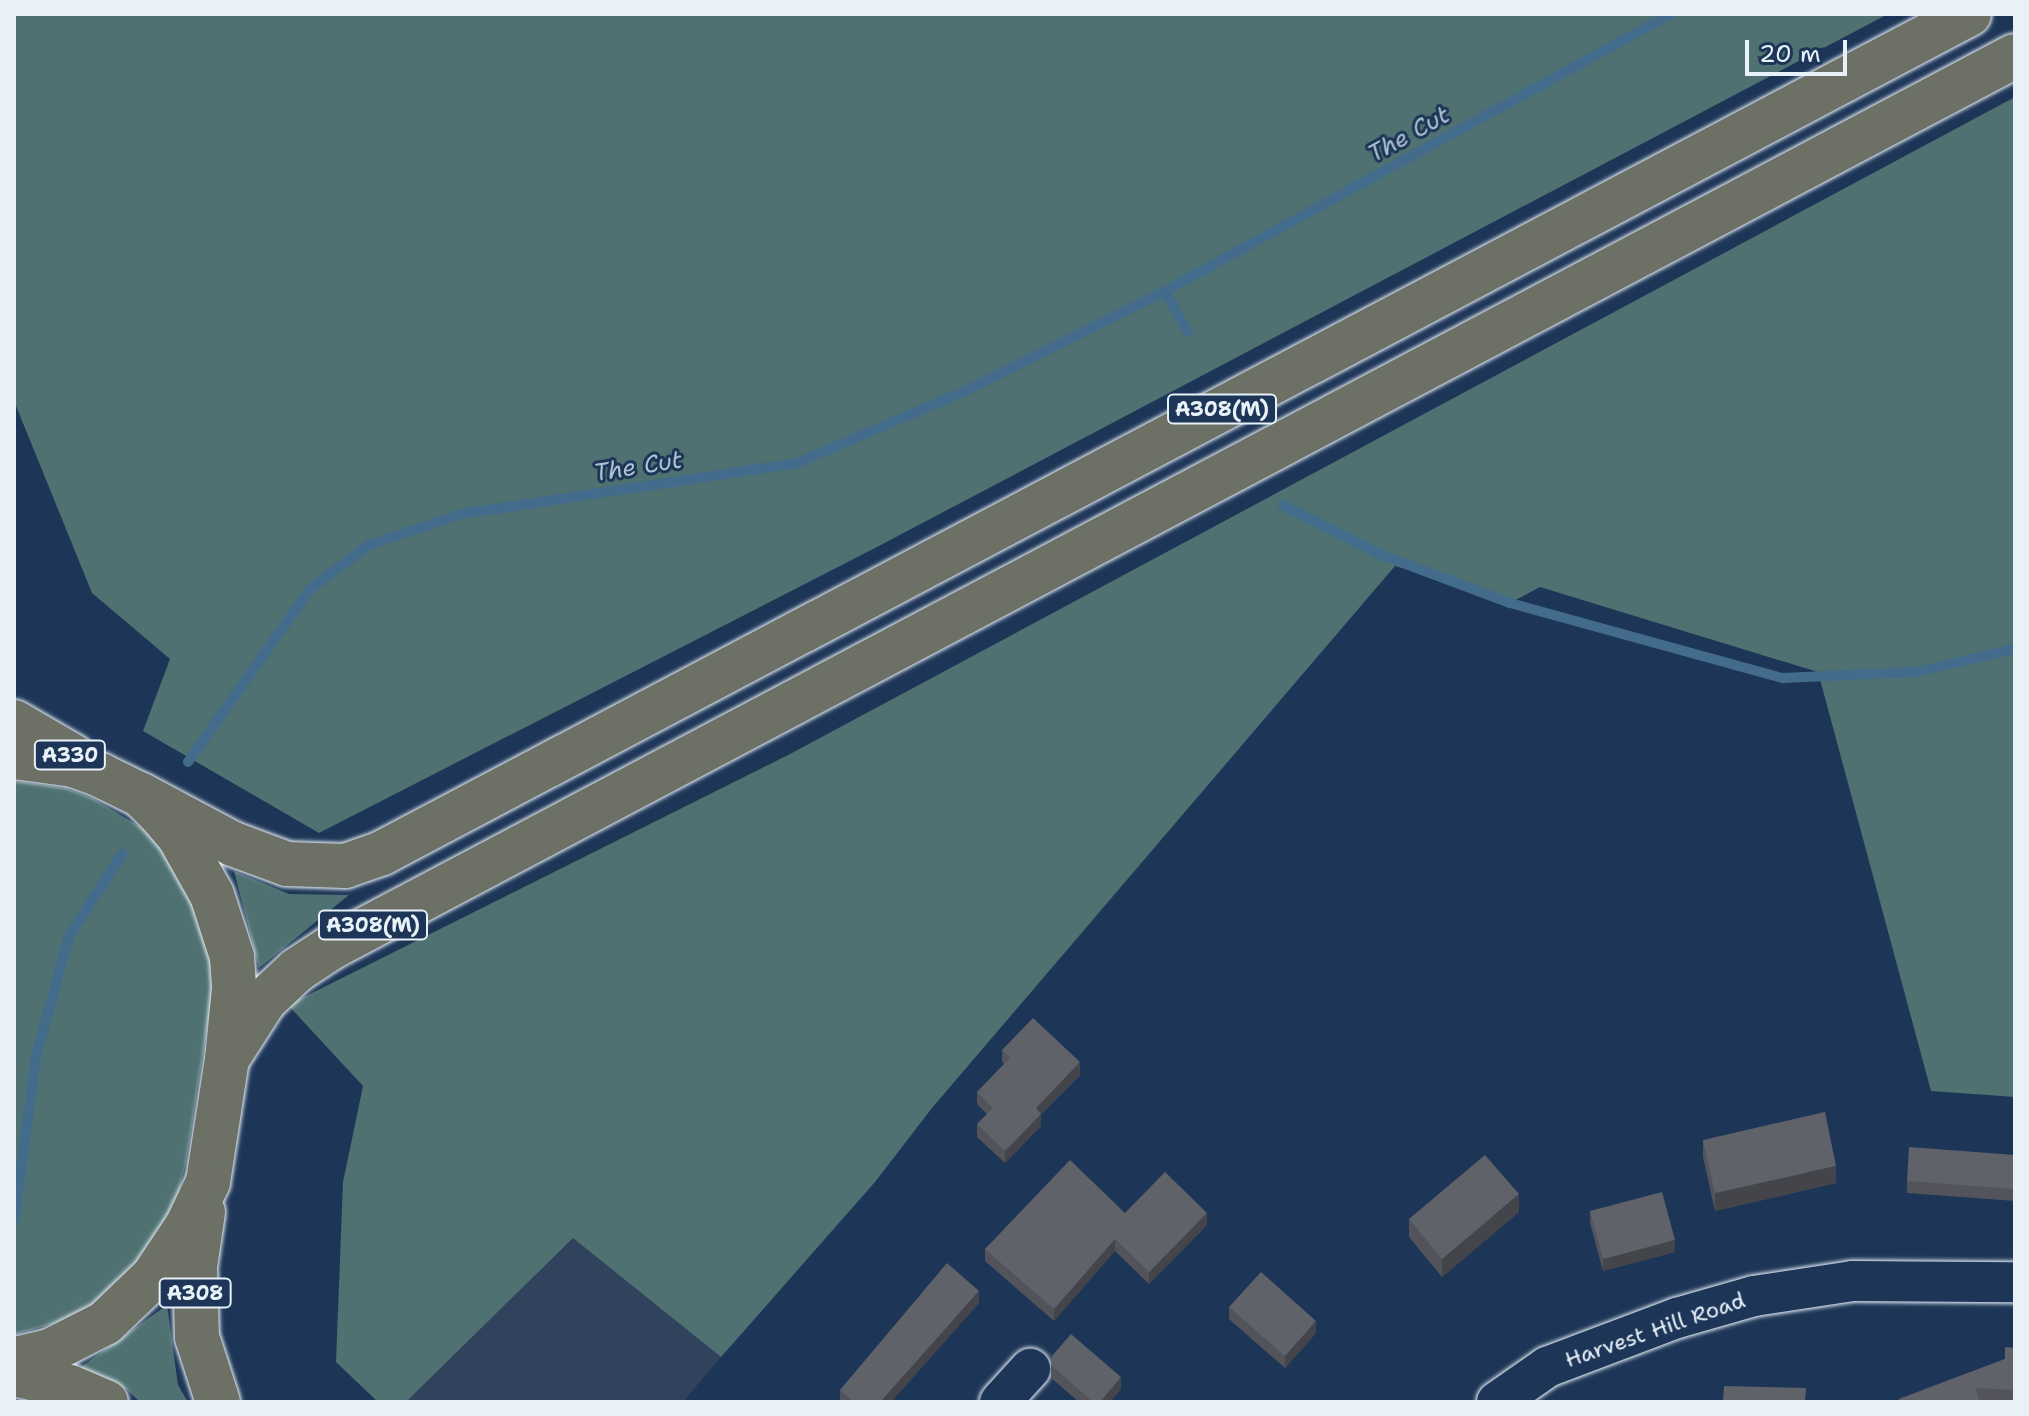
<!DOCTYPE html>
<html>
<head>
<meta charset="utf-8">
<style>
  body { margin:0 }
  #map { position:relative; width:2029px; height:1416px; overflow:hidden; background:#1d3557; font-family:"Shantell Sans",sans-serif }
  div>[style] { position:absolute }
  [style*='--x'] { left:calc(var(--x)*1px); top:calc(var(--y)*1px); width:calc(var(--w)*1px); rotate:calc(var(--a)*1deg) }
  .built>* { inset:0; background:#31425d }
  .green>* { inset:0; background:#4f7172 }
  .stream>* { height:10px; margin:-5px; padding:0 5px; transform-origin:5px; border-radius:5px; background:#436b8b }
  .roads { filter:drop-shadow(0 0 2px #e8f1f8) drop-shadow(0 0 2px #e8f1f8) }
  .minor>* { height:40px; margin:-20px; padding:0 20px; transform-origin:20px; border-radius:20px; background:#1d3557 }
  .major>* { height:44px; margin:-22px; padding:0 22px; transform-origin:22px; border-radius:22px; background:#6c7065 }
  .highway>* { height:44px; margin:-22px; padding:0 22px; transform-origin:22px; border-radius:22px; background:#6c7065 }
  .wall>* { inset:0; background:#53545b }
  .shaded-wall>* { inset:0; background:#43454a }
  .building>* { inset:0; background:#60626a }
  span { translate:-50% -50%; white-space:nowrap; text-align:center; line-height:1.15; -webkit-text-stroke:6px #1d3557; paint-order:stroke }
  .shield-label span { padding:2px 6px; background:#1d3557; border:2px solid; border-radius:6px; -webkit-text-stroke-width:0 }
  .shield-label { font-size:20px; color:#e8f1f8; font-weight:700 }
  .street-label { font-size:22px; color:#e8f1f8 }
  .water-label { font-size:24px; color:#aec2d2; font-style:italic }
  .frame { position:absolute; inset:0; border:16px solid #e8f1f8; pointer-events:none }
  .scale { position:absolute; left:1745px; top:40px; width:102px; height:36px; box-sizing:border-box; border:4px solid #e8f1f8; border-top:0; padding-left:10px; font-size:24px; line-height:28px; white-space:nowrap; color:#e8f1f8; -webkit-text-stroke:6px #1d3557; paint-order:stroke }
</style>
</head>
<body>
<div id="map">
  <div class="built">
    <div style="clip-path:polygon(573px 1237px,721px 1357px,683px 1402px,406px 1402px)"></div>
  </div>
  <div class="green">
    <div style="clip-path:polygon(14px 14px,1888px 14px,877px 547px,319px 833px,143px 731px,170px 659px,92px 593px,14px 401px)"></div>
    <div style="clip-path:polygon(2015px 97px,2015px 1097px,1931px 1091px,1818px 672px,1540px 587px,1510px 603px,1447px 579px,1395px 566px,932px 1108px,875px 1182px,721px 1357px,573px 1238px,406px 1402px,378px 1402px,336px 1362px,343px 1182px,363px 1086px,288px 1005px,790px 754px)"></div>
    <div style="clip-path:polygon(14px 781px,65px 788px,92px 798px,139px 826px,162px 846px,179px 870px,209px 945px,212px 996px,186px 1162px,175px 1209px,118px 1291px,69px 1319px,14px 1335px)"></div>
    <div style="clip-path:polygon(234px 871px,289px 894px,349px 895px,259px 968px)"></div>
    <div style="clip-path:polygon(167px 1305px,178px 1385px,188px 1402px,140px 1402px,126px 1389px,77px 1370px)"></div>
  </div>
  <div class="stream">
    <div style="--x:1165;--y:291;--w:46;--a:61.2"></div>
    <div style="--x:1283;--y:505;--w:108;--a:27"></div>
    <div style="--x:1379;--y:554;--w:140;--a:20.5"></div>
    <div style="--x:1510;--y:603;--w:283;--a:15.4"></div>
    <div style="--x:1783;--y:678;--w:133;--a:-2.6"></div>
    <div style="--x:1916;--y:672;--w:102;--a:-13.1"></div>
    <div style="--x:188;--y:762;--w:212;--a:-54.8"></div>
    <div style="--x:310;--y:589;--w:74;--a:-36.7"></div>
    <div style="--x:369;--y:545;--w:97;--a:-18.6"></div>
    <div style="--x:461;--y:514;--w:340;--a:-8.6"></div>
    <div style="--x:797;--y:463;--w:185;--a:-23.2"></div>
    <div style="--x:967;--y:390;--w:221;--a:-26.6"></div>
    <div style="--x:1165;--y:291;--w:577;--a:-28.7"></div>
    <div style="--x:14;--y:1222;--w:166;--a:-82.4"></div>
    <div style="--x:36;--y:1057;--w:125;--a:-74.7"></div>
    <div style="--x:69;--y:936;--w:98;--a:-57.1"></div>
  </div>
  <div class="roads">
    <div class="minor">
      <div style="--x:1000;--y:1402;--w:45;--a:-47.7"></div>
      <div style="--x:1497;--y:1402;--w:61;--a:-35"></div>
      <div style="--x:1547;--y:1367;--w:139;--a:-20.7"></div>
      <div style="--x:1677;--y:1318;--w:80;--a:-15.9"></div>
      <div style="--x:1754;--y:1296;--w:100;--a:-8.6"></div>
      <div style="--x:1853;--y:1281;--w:162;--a:0.4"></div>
    </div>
    <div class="major">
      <div style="--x:14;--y:722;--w:69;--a:30.3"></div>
      <div style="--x:14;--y:757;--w:60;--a:7.7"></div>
      <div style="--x:73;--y:765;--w:29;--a:20"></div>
      <div style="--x:100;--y:775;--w:46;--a:26"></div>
      <div style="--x:141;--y:795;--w:28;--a:45"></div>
      <div style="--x:161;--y:815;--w:30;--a:50"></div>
      <div style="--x:180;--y:838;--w:65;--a:60.7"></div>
      <div style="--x:212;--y:895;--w:65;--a:72.1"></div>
      <div style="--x:232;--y:957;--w:32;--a:86"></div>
      <div style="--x:234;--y:989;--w:70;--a:95.7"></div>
      <div style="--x:227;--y:1059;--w:124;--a:98.8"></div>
      <div style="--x:208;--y:1182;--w:49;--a:115.5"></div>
      <div style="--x:187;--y:1226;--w:61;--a:123.7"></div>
      <div style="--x:153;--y:1277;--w:66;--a:136.2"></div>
      <div style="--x:105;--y:1323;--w:62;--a:153"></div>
      <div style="--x:50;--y:1351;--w:37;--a:167"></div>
      <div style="--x:203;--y:1212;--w:56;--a:98.3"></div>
      <div style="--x:195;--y:1267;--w:70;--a:88.4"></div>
      <div style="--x:197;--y:1337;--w:68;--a:72.1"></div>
      <div style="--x:14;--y:1374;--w:57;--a:13.1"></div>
      <div style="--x:70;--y:1387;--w:39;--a:23"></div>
    </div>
    <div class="highway">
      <div style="--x:141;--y:795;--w:104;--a:28"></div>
      <div style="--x:233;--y:844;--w:58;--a:20.3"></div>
      <div style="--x:287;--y:864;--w:58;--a:2"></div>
      <div style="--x:345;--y:866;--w:39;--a:-19"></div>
      <div style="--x:382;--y:853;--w:1795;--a:-27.86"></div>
      <div style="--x:227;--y:1059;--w:70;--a:-57.2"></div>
      <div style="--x:265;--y:1000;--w:44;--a:-43.2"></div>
      <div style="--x:297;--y:970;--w:42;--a:-33.3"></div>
      <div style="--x:332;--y:947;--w:1904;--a:-27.9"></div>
    </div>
  </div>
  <div class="wall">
    <div style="clip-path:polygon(1002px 1050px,1080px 1075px,1041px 1114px,1041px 1126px,1005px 1163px,977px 1137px,977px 1124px,987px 1114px,977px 1104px,977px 1092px,1004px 1064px,1002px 1062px)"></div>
    <div style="clip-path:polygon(1703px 1140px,1836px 1183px,1715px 1211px,1703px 1157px)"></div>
    <div style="clip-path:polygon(2015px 1155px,2015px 1201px,1907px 1193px,1907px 1181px)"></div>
    <div style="clip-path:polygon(1590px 1211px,1675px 1252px,1603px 1271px,1590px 1223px)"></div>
    <div style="clip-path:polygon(1519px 1212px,1442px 1277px,1409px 1237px,1409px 1219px)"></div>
    <div style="clip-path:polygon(1125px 1213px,1207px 1225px,1149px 1284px,1115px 1251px,1054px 1321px,985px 1261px,985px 1249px)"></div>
    <div style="clip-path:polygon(979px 1303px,891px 1402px,840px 1402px,840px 1390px)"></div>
    <div style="clip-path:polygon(1229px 1307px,1316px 1333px,1285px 1368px,1229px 1319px)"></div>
    <div style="clip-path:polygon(2015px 1348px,2015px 1402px,1979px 1401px,1980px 1402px,1899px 1402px,1899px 1399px,2005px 1359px)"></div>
    <div style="clip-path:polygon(1051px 1365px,1121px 1389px,1110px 1402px,1079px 1402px,1051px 1378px)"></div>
  </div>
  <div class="shaded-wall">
    <div style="clip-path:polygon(1080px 1062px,1080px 1075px,1041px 1114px,1041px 1126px,1005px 1163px,1005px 1151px,1036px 1108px)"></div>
    <div style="clip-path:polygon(1836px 1166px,1836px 1183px,1715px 1211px,1715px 1193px)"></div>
    <div style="clip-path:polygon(1519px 1194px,1519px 1212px,1442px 1277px,1442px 1259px)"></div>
    <div style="clip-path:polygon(1207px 1213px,1207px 1225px,1149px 1284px,1149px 1272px)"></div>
    <div style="clip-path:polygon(1115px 1239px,1115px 1251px,1054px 1321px,1054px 1309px)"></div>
    <div style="clip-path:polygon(1675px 1240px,1675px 1252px,1603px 1271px,1603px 1259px)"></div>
    <div style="clip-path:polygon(979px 1291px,979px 1303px,891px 1402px,880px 1402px)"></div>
    <div style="clip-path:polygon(1316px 1321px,1316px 1333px,1285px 1368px,1285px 1356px)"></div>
    <div style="clip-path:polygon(1121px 1377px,1121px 1389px,1110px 1402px,1100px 1402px)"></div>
  </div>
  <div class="building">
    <div style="clip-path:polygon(1033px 1018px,1080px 1062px,1036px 1108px,1041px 1114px,1005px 1151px,977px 1124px,993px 1108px,977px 1092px,1010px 1058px,1002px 1050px)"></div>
    <div style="clip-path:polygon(1825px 1112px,1836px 1166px,1715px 1193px,1703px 1140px)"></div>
    <div style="clip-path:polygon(1909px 1147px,2015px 1155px,2015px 1189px,1907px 1181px)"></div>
    <div style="clip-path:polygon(1485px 1155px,1519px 1194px,1442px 1259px,1409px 1219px)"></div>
    <div style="clip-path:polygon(1070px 1160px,1125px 1213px,1165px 1172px,1207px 1213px,1149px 1272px,1115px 1239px,1054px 1309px,985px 1249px)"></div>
    <div style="clip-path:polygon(1662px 1192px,1675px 1240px,1603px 1259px,1590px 1211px)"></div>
    <div style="clip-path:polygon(947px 1263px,979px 1291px,880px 1402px,854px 1402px,840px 1390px)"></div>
    <div style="clip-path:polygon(1261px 1272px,1316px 1321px,1285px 1356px,1229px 1307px)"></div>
    <div style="clip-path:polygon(1071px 1334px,1121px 1377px,1100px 1402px,1093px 1402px,1051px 1365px,1052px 1356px)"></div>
    <div style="clip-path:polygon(2005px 1347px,2015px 1348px,2015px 1390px,1975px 1388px,1980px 1402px,1900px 1402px,1899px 1399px,2005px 1359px)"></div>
    <div style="clip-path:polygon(1724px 1386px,1806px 1388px,1805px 1402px,1723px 1402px)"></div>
  </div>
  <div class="shield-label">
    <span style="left:1222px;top:409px">A308(M)</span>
    <span style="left:70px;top:755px">A330</span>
    <span style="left:373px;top:925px">A308(M)</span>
    <span style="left:195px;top:1293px">A308</span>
  </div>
  <div class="street-label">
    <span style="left:1655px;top:1330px;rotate:-19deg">Harvest Hill Road</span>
  </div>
  <div class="water-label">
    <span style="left:1409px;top:135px;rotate:-29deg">The Cut</span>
    <span style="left:638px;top:467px;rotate:-9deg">The Cut</span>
  </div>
  <div class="frame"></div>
  <div class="scale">20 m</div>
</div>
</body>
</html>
